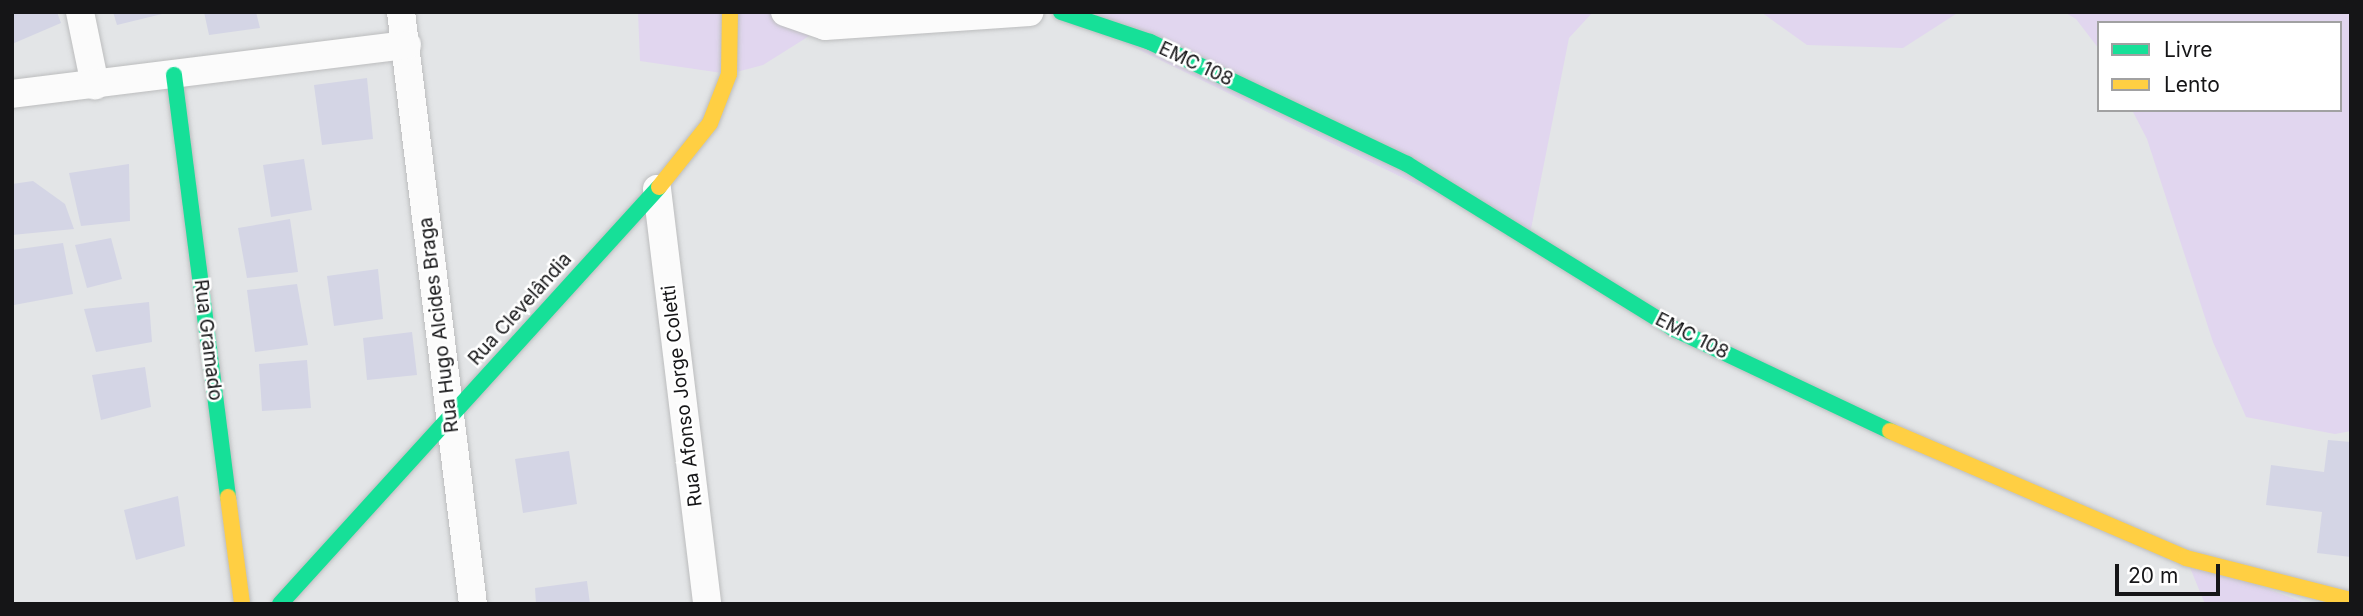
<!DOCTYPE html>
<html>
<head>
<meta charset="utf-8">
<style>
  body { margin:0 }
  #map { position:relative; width:2363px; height:616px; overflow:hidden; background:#e3e5e7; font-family:Inter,sans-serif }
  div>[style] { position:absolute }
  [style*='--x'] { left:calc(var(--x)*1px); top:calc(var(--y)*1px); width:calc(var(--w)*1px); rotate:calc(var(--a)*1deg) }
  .green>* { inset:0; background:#e1d6ef }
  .building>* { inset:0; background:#d4d5e5 }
  .roads { filter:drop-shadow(0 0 2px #bcbdbe) drop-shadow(0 0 2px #bcbdbe) }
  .street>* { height:28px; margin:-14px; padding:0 14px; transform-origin:14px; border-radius:14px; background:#fbfbfb }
  .fast>* { height:16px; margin:-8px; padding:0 8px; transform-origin:8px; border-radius:8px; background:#16e098 }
  .slow>* { height:16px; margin:-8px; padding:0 8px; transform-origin:8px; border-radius:8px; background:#ffcf43 }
  span { translate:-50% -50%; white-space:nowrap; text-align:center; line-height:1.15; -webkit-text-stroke:5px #fff; paint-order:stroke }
  .street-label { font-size:19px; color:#151517 }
  .frame { position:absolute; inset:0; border:14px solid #151517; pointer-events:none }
  .legend { position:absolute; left:2097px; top:21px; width:245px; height:91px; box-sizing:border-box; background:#fff; border:2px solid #a1a1a2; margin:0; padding:9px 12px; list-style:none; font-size:21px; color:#151517 }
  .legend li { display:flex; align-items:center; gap:14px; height:35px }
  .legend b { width:35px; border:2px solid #a1a1a2 }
  .scale { position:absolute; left:2115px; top:564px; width:105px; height:32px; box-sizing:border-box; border:4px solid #151517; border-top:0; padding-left:9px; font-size:21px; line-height:24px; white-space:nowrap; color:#151517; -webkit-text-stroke:5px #fff; paint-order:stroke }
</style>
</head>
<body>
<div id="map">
  <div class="green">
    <div style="clip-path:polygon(638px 12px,1030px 12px,825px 26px,763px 65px,729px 74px,640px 61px)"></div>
    <div style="clip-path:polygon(1061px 12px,1593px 12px,1569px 38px,1529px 239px)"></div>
    <div style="clip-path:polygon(1761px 12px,1959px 12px,1903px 48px,1807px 45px)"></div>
    <div style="clip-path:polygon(2064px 12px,2351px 12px,2351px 431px,2335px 434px,2246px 417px,2213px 342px,2147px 139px,2132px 110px,2340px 110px,2340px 23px,2099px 23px,2099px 49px,2076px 19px)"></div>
    <div style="clip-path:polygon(2186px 558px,2308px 604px,2205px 604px)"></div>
  </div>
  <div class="building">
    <div style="clip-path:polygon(12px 12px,57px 12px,61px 23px,12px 44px)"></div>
    <div style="clip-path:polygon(113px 12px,166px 12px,166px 13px,117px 25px)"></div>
    <div style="clip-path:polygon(204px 12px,256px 12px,260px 28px,209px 35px)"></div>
    <div style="clip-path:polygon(367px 78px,373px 139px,322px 145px,314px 85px)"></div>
    <div style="clip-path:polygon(304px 159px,312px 210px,271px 217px,263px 165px)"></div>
    <div style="clip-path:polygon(129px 164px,130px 221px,81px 226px,69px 173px)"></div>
    <div style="clip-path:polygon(33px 181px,65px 204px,74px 229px,12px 235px,12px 184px)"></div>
    <div style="clip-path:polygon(290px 219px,298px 272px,247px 278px,238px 228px)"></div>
    <div style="clip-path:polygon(111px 238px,122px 279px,87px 288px,75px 245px)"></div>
    <div style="clip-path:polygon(63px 243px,73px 294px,14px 305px,12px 250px)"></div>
    <div style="clip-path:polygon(378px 269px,383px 319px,334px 326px,327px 276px)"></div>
    <div style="clip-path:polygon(297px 284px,308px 345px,255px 352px,247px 290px)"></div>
    <div style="clip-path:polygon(149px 302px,152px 342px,96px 352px,84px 309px)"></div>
    <div style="clip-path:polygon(412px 332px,417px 375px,367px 380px,363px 338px)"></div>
    <div style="clip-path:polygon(307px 360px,311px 408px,262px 411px,259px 364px)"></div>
    <div style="clip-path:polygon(145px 367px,151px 407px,101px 420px,92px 375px)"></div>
    <div style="clip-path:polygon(2328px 440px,2351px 442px,2351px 557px,2317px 553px,2322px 512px,2266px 505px,2271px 465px,2324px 472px)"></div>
    <div style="clip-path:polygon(569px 451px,577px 504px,523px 513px,515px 459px)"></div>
    <div style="clip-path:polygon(178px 496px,185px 546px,136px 560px,124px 510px)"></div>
    <div style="clip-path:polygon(587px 581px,590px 604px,536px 604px,535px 588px)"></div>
  </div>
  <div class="roads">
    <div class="street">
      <div style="--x:80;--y:12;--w:75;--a:78.4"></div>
      <div style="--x:401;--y:12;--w:596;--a:83.07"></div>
      <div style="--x:785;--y:12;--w:42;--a:19.3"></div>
      <div style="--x:825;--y:26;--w:205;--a:-3.9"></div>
      <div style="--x:12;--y:94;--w:398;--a:-7.1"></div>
      <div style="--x:657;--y:189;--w:418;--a:83.1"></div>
    </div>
    <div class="fast">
      <div style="--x:1061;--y:12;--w:94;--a:18.6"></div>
      <div style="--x:1150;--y:42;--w:284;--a:25.4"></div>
      <div style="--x:1407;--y:164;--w:314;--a:31.7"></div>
      <div style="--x:1674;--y:329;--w:239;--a:25.3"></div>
      <div style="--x:174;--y:75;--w:425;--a:82.7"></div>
      <div style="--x:280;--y:604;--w:563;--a:-47.73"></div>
    </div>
    <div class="slow">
      <div style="--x:659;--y:187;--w:82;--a:-51.4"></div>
      <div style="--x:710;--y:123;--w:53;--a:-68.8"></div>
      <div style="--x:729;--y:74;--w:62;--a:-89.1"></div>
      <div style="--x:1890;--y:431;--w:322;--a:23.2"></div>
      <div style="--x:2186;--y:558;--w:170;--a:14.3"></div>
      <div style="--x:228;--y:497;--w:108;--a:82.5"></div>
    </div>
  </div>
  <div class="street-label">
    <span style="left:1196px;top:64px;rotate:25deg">EMC 108</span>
    <span style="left:520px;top:309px;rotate:-48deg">Rua Clevelândia</span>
    <span style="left:439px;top:325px;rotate:-97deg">Rua Hugo Alcides Braga</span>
    <span style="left:1692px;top:336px;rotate:27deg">EMC 108</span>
    <span style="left:208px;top:340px;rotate:83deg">Rua Gramado</span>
    <span style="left:682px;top:396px;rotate:-97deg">Rua Afonso Jorge Coletti</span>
  </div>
  <div class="frame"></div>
  <ul class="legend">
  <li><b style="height:9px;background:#16e098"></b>Livre</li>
  <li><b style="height:9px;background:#ffcf43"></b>Lento</li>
  </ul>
  <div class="scale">20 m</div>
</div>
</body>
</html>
